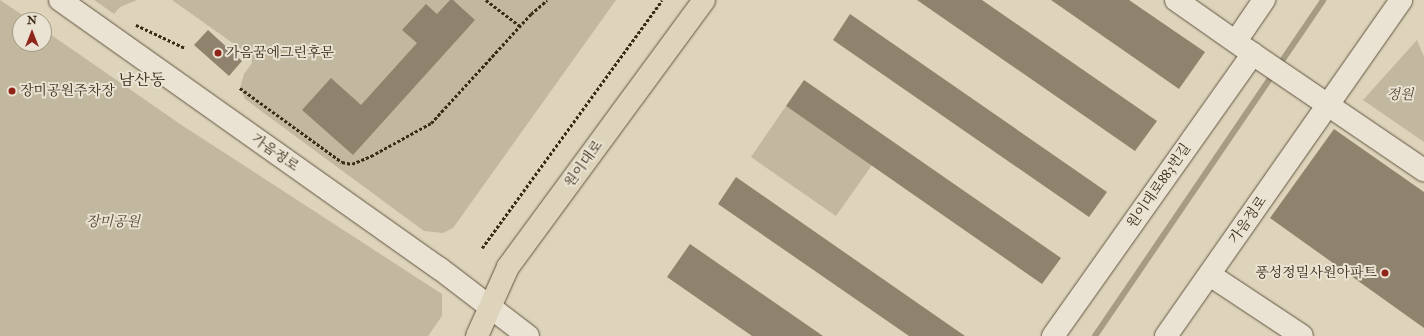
<!DOCTYPE html>
<html>
<head>
<meta charset="utf-8">
<style>
  body { margin:0 }
  #map { position:relative; width:1424px; height:336px; overflow:hidden; background:#ded4bb; font-family:"IM FELL Double Pica","Noto Serif KR",serif }
  div>[style] { position:absolute }
  [style*='--x'] { left:calc(var(--x)*1px); top:calc(var(--y)*1px); width:calc(var(--w)*1px); rotate:calc(var(--a)*1deg) }
  .green>* { inset:0; background:#c2b79f }
  .stream>* { height:6px; margin:-3px; padding:0 3px; transform-origin:3px; border-radius:3px; background:#a69b84 }
  .building>* { inset:0; background:#8f836d }
  .path>* { height:2.5px; margin-top:-1.25px; transform-origin:0; background:repeating-linear-gradient(90deg,#3a2b18 0 3px,transparent 0 5px) }
  .roads { filter:drop-shadow(0 0 1px #635541) drop-shadow(0 0 1px #635541) }
  .street>* { height:22px; margin:-11px; padding:0 11px; transform-origin:11px; border-radius:11px; background:#eae3d3 }
  .primary>* { height:22px; margin:-11px; padding:0 11px; transform-origin:11px; border-radius:11px; background:#ded4bb }
  .dots>* { width:11px; height:11px; translate:-50% -50%; box-sizing:border-box; border:2px solid #eae3d3; border-radius:50% }
  span { translate:-50% -50%; white-space:nowrap; text-align:center; line-height:1.15; -webkit-text-stroke:4px #eae3d3; paint-order:stroke }
  .poi-label { font-size:14px; color:#3a2b18 }
  .left { translate:0 -50%; text-align:left }
  .right { translate:-100% -50%; text-align:right }
  .park-label { font-size:14px; color:#554733; font-style:italic }
  .street-label { font-size:14px; color:#3a2b18 }
  .quarter-label { font-size:16px; color:#3a2b18 }
  .north { position:absolute; left:12px; top:12px; width:40px; height:40px; box-sizing:border-box; background:#eae3d3; border:1px solid #a49988; border-radius:50%; rotate:0deg; font-size:11px; font-weight:700; line-height:16px; text-align:center; color:#3a2b18 }
  .north::after { content:''; display:block; margin:auto; width:14px; height:18px; background:#8f2418; clip-path:polygon(50% 0,100% 100%,50% 72%,0 100%) }
</style>
</head>
<body>
<div id="map">
  <div class="green">
    <div style="clip-path:polygon(0 0,30px 20px,20px 20px,20px 44px,44px 44px,44px 30px,183px 126px,442px 294px,442px 316px,428px 336px,0 336px)"></div>
    <div style="clip-path:polygon(94px 0,137px 0,120px 7px,114px 14px)"></div>
    <div style="clip-path:polygon(172px 0,616px 0,453px 228px,443px 233px,424px 231px,245px 99px,240px 88px,244px 74px,252px 63px,251px 56px)"></div>
    <div style="clip-path:polygon(1417px 40px,1424px 57px,1424px 142px,1363px 100px)"></div>
    <div style="clip-path:polygon(786px 106px,872px 165px,836px 216px,751px 157px)"></div>
  </div>
  <div class="stream">
    <div style="--x:1095;--y:336;--w:406;--a:-55.8"></div>
  </div>
  <div class="building">
    <div style="clip-path:polygon(450px 0,453px 0,475px 20px,353px 155px,302px 110px,331px 78px,361px 105px,417px 43px,402px 30px,426px 4px,437px 14px)"></div>
    <div style="clip-path:polygon(917px 0,982px 0,1157px 121px,1135px 151px)"></div>
    <div style="clip-path:polygon(1051px 0,1129px 0,1205px 52px,1179px 89px)"></div>
    <div style="clip-path:polygon(850px 14px,1107px 192px,1089px 217px,833px 40px)"></div>
    <div style="clip-path:polygon(208px 30px,242px 61px,229px 76px,194px 45px)"></div>
    <div style="clip-path:polygon(804px 80px,1061px 258px,1042px 284px,786px 106px)"></div>
    <div style="clip-path:polygon(1334px 129px,1424px 192px,1424px 328px,1270px 218px)"></div>
    <div style="clip-path:polygon(736px 177px,965px 336px,909px 336px,718px 204px)"></div>
    <div style="clip-path:polygon(690px 244px,823px 336px,752px 336px,667px 277px)"></div>
  </div>
  <div class="path">
    <div style="--x:486;--y:0;--w:43;--a:37.4"></div>
    <div style="--x:136;--y:25;--w:54;--a:25.1"></div>
    <div style="--x:240;--y:88;--w:126;--a:36"></div>
    <div style="--x:342;--y:162;--w:10;--a:11"></div>
    <div style="--x:352;--y:164;--w:21;--a:-23"></div>
    <div style="--x:371;--y:156;--w:68;--a:-28.8"></div>
    <div style="--x:431;--y:123;--w:148;--a:-47.5"></div>
    <div style="--x:531;--y:14;--w:21;--a:-41"></div>
    <div style="--x:482;--y:248;--w:306;--a:-54"></div>
  </div>
  <div class="roads">
    <div class="street">
      <div style="--x:60;--y:0;--w:464;--a:35.3"></div>
      <div style="--x:439;--y:268;--w:112;--a:37.4"></div>
      <div style="--x:1236;--y:41;--w:50;--a:-55.7"></div>
      <div style="--x:1253;--y:54;--w:207;--a:34.2"></div>
      <div style="--x:1210;--y:275;--w:110;--a:33.5"></div>
      <div style="--x:1053;--y:336;--w:346;--a:-54.7"></div>
      <div style="--x:1253;--y:54;--w:94;--a:-145"></div>
      <div style="--x:1166;--y:336;--w:410;--a:-55"></div>
    </div>
    <div class="primary">
      <div style="--x:477;--y:336;--w:76;--a:-65.8"></div>
      <div style="--x:508;--y:267;--w:331;--a:-53.7"></div>
    </div>
  </div>
  <div class="dots">
    <div style="left:218px;top:53px;background:#8f2418"></div>
    <div style="left:12px;top:91px;background:#8f2418"></div>
    <div style="left:1385px;top:273px;background:#8f2418"></div>
  </div>
  <div class="poi-label">
    <span class="left" style="left:226px;top:53px">가음꿈에그린후문</span>
    <span class="left" style="left:20px;top:91px">장미공원주차장</span>
    <span class="right" style="left:1377px;top:273px">풍성정밀사원아파트</span>
  </div>
  <div class="park-label">
    <span style="left:1400px;top:95px">정원</span>
    <span style="left:113px;top:222px">장미공원</span>
  </div>
  <div class="street-label">
    <span style="left:275px;top:153px;rotate:35deg">가음정로</span>
    <span style="left:584px;top:164px;rotate:-54deg">원이대로</span>
    <span style="left:1159px;top:186px;rotate:-55deg">원이대로883번길</span>
    <span style="left:1248px;top:220px;rotate:-55deg">가음정로</span>
  </div>
  <div class="quarter-label">
    <span style="left:142px;top:80px">남산동</span>
  </div>
  <div class="north">N</div>
</div>
</body>
</html>
